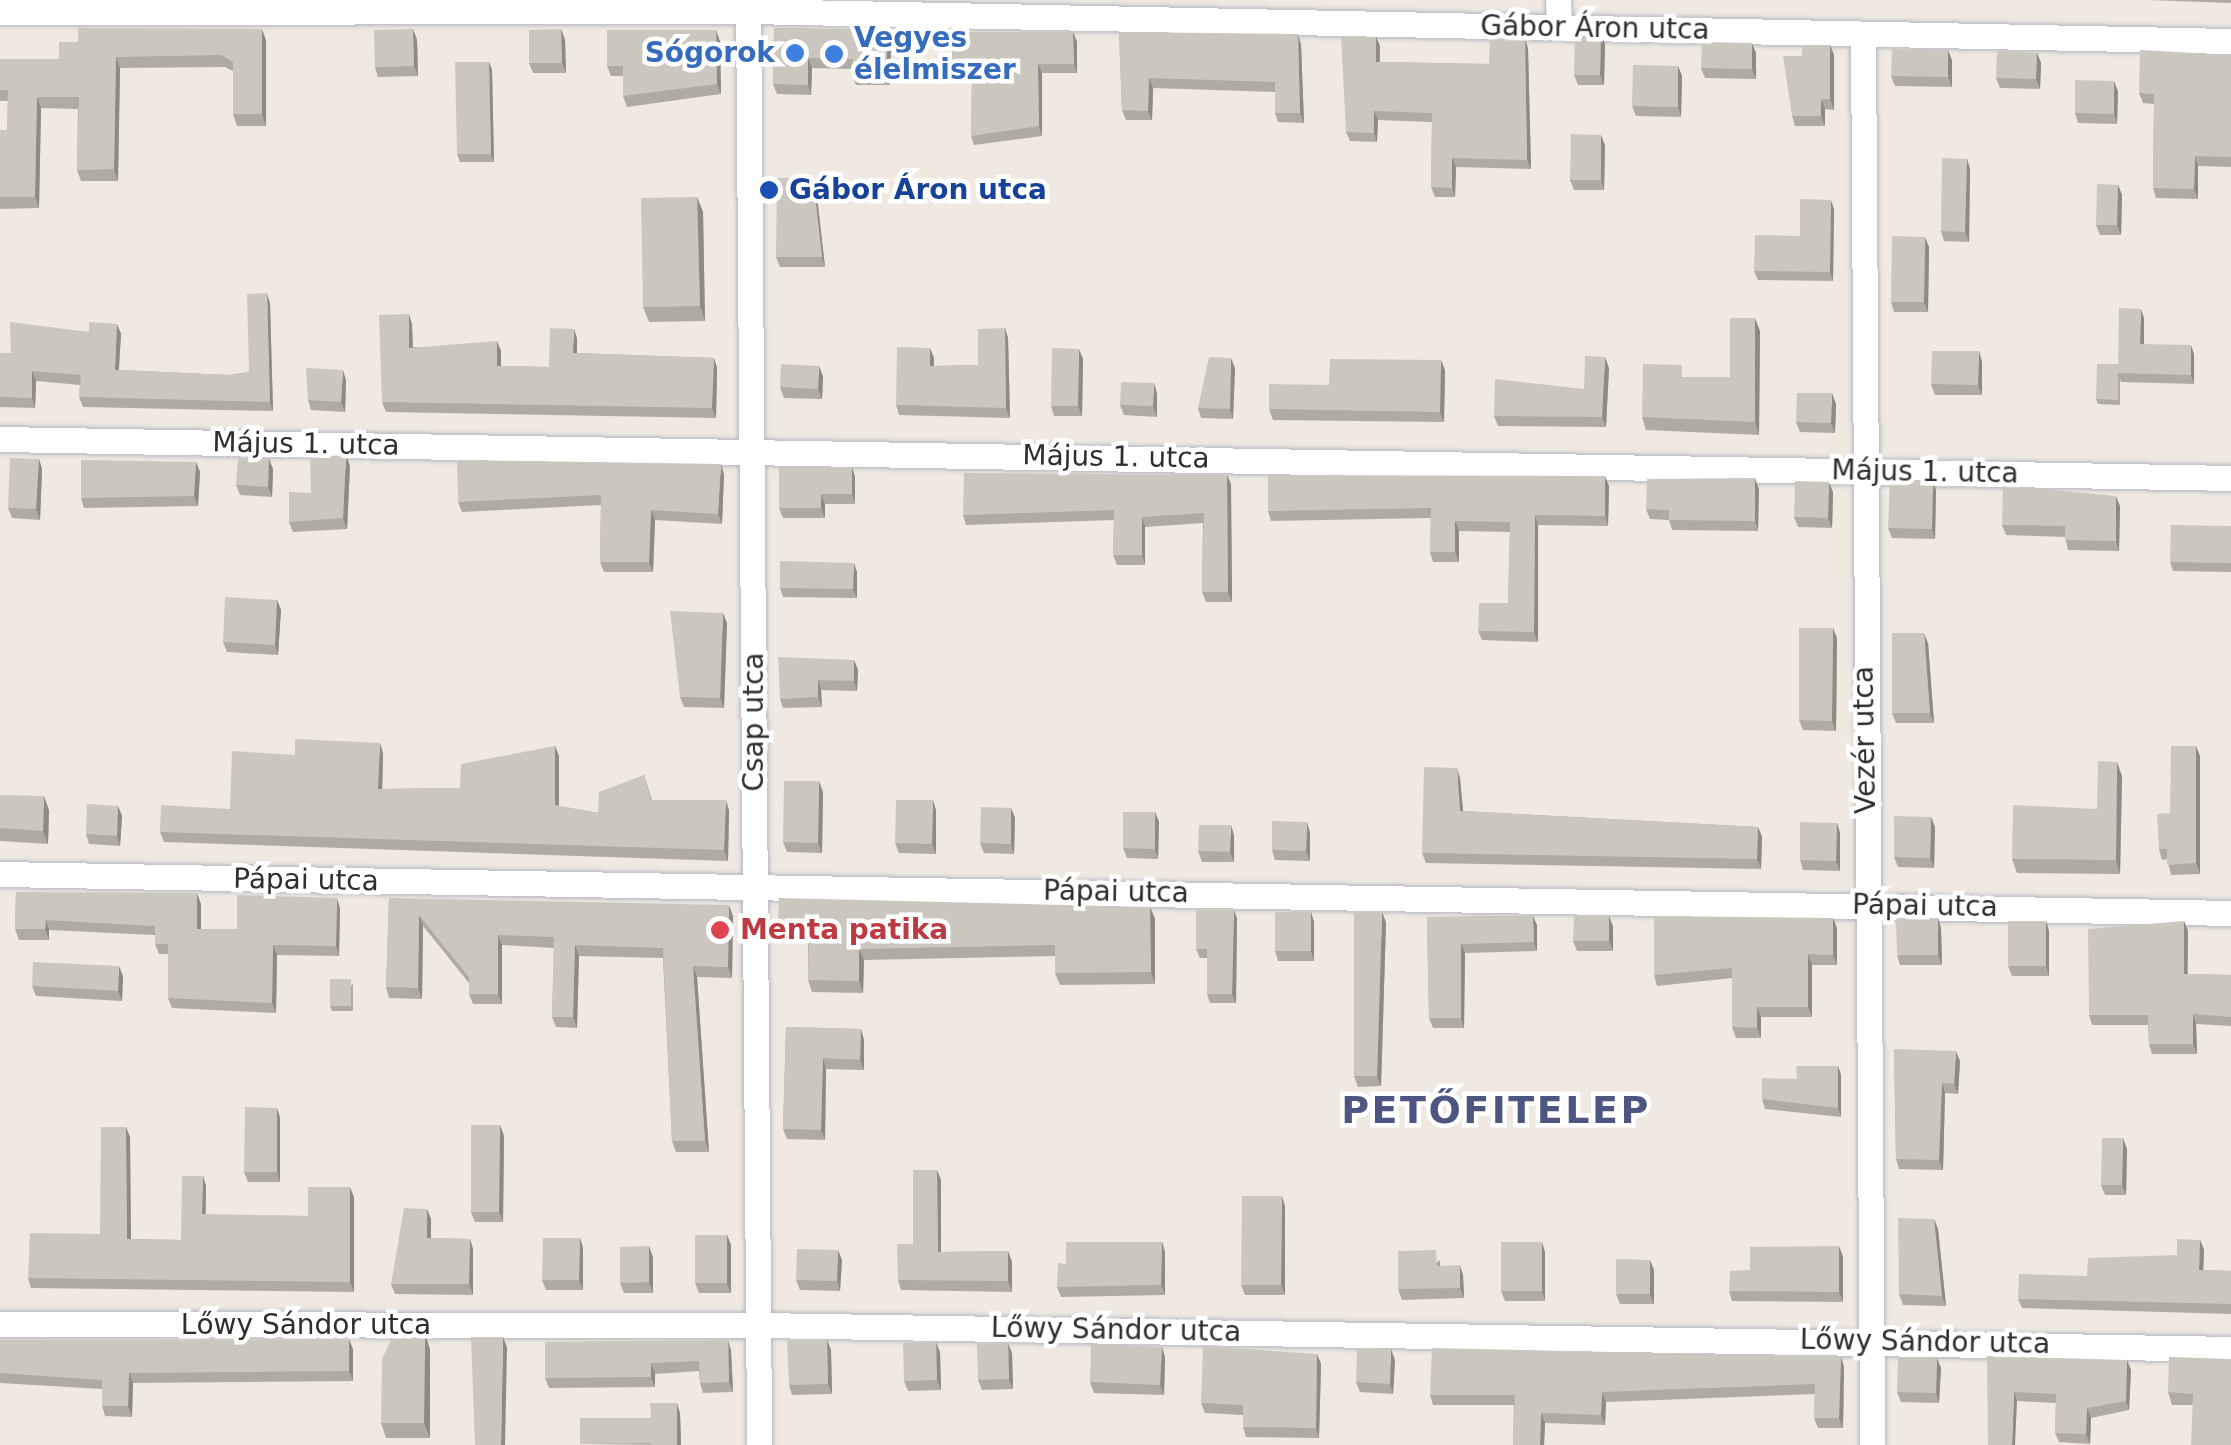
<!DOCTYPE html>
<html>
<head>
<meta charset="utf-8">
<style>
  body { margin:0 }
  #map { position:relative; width:2231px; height:1445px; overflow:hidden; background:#efe9e1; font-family:"DejaVu Sans",sans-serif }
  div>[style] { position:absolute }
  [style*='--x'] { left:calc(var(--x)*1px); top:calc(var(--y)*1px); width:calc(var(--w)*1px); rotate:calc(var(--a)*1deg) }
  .roads { filter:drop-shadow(0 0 2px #b4b7c1) drop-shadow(0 0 2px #b4b7c1) }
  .minor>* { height:25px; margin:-12.5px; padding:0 12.5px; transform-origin:12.5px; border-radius:12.5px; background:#fff }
  .wall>* { inset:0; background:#afaba4 }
  .shaded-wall>* { inset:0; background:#8e8b86 }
  .building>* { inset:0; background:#cbc7bf }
  .dots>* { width:28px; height:28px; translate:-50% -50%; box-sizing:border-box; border:5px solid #fff; border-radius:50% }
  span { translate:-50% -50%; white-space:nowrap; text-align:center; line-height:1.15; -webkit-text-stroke:9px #fff; paint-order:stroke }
  .street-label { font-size:28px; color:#2e2e2e }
  .shop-label { font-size:28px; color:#366cbe; font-weight:700 }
  .left { translate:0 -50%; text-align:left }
  .right { translate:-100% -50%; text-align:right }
  .transit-label { font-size:28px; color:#164399; font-weight:700 }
  .health-label { font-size:28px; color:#be3a42; font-weight:700 }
  .district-label { font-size:38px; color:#4d5680; font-weight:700; letter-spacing:2.5px }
</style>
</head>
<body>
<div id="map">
  <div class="roads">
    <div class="minor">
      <div style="--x:748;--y:0;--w:1445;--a:89.56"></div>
      <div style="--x:1558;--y:0;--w:27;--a:88"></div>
      <div style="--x:0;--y:12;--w:748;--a:-0.08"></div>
      <div style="--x:748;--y:11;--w:1483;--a:1.16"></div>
      <div style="--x:1863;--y:34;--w:1411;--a:89.63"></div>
      <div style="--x:0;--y:439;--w:2231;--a:1"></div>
      <div style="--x:0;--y:874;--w:2231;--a:1"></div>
      <div style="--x:0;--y:1324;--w:758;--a:0.08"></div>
      <div style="--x:758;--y:1325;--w:1473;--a:0.93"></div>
    </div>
  </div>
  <div class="wall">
    <div style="clip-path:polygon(2148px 0,2231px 0,2231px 3px)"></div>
    <div style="clip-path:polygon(774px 28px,887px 30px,891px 40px,890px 85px,856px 85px,852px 74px,852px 69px,812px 68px,811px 95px,777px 94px,773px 84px)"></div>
    <div style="clip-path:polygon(413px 29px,417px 40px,418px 76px,378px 77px,375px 67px)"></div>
    <div style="clip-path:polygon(561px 29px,565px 40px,566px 73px,533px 73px,529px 63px)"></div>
    <div style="clip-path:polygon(1073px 32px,1077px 42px,1077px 73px,1042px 73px,1042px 136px,974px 145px,971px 136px,972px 82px,956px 82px,952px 72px)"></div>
    <div style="clip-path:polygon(1119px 32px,1301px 44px,1304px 123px,1278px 122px,1275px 113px,1275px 92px,1153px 88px,1152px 120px,1126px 120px,1122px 110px)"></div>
    <div style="clip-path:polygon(1601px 34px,1605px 45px,1604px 85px,1578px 85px,1574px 75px)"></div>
    <div style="clip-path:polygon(1376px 37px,1380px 46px,1380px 62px,1489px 64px,1528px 48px,1531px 169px,1456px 167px,1455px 197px,1435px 197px,1431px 187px,1432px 122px,1378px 120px,1377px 142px,1350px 141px,1346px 132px)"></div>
    <div style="clip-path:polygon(266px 40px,266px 126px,237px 126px,233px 114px,233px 71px,225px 67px,120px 68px,118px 181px,81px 181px,77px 170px,78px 109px,41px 108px,39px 208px,0 209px,0 130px,7px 130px,8px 101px,0 101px,0 59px,59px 59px)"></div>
    <div style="clip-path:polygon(720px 41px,721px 94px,627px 107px,623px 96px,623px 76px,611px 76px,607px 66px)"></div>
    <div style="clip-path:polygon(1830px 45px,1834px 55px,1834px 110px,1825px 109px,1825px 126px,1795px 126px,1792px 116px,1802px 56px)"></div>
    <div style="clip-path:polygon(1756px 53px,1756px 79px,1705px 78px,1701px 68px)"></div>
    <div style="clip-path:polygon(2037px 53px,2041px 63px,2040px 89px,2000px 88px,1996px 78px)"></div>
    <div style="clip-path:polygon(2231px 55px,2231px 167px,2198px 166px,2198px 199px,2156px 198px,2153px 188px,2154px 104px,2143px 103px,2139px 93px)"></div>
    <div style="clip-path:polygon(1952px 60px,1952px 87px,1895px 86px,1891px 76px)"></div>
    <div style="clip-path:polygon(489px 62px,492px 70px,494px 162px,460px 162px,457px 154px)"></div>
    <div style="clip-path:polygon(1678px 66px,1682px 76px,1681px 117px,1636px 116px,1632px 106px)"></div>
    <div style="clip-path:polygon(2118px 91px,2117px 124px,2078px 123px,2075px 113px)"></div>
    <div style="clip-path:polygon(1605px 145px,1604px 190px,1574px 190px,1570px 180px)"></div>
    <div style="clip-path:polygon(1967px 159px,1970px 169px,1969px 242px,1944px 241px,1941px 231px)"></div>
    <div style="clip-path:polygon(813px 178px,816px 188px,825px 267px,780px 267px,776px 257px)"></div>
    <div style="clip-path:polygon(2118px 185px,2122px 195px,2121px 235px,2100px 235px,2096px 225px)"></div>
    <div style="clip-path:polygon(697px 197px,703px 212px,705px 321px,649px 322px,643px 307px)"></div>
    <div style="clip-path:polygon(1834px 209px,1833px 281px,1758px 280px,1754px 271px)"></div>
    <div style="clip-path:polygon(1929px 247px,1928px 312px,1894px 312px,1891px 302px)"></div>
    <div style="clip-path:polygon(270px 303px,273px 411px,83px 407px,79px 397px,80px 385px,36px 381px,35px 408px,0 407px,0 353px,11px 353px,117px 324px,121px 334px,119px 370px,229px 375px,249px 372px)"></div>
    <div style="clip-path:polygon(2144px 318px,2144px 344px,2194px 354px,2194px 384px,2121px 382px,2120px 379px,2120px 405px,2098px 404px,2096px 399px,2118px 364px)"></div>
    <div style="clip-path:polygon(412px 324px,413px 347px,501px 351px,501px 366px,549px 367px,577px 338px,577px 353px,714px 358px,717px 368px,716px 418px,386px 412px,382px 402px)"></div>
    <div style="clip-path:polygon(1005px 328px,1008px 338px,1010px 418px,899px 415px,896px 405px,930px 348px,934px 358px,934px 366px,978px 365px)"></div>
    <div style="clip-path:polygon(1760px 331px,1759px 435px,1646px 430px,1642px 417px,1687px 377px,1730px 377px)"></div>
    <div style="clip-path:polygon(1083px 359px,1082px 416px,1054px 416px,1051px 406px)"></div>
    <div style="clip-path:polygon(1982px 361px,1982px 395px,1935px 395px,1931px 384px)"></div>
    <div style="clip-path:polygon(1235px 368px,1233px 419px,1201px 418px,1198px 408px)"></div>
    <div style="clip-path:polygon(1609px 368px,1606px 427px,1498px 426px,1494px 416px,1584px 389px)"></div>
    <div style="clip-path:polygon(1445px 370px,1444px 422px,1273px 420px,1269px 409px,1329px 385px)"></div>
    <div style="clip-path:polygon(823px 376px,822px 399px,784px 398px,780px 387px)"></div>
    <div style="clip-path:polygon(346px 380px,345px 412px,311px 410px,308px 400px)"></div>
    <div style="clip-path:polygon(1157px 393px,1157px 417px,1124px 415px,1120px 405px)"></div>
    <div style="clip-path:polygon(1836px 404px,1835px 433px,1800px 432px,1796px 422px)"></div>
    <div style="clip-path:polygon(39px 459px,42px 469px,40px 520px,12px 518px,8px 508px)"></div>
    <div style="clip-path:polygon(269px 459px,273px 469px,272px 497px,240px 495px,236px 485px)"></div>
    <div style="clip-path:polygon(196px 462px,200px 472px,198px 506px,84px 508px,81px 498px)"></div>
    <div style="clip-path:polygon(350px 466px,347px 529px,293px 532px,289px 522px,311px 493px)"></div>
    <div style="clip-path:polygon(852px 467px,855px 477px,855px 504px,825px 504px,825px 518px,783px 518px,779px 508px)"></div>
    <div style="clip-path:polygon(724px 474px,722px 524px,655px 520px,653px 572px,604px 572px,600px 562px,601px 505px,462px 512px,458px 502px)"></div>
    <div style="clip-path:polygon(1227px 475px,1231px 484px,1232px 602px,1206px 602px,1202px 592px,1203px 523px,1145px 527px,1145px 565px,1117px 565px,1113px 555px,1114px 520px,966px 525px,963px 515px)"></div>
    <div style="clip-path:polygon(1609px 486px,1608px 526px,1538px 525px,1538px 642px,1482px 640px,1478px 631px,1508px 603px,1510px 532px,1459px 531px,1459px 562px,1433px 562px,1430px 552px,1431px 518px,1271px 521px,1268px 511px)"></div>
    <div style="clip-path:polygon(1759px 489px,1758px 531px,1672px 530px,1669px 520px,1650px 519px,1646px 509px)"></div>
    <div style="clip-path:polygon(1936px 490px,1935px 539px,1892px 538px,1888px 528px)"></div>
    <div style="clip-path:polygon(1833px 492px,1832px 528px,1798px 527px,1794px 517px)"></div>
    <div style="clip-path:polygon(2120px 506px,2119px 551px,2068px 550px,2065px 537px,2006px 535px,2002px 525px)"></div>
    <div style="clip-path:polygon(2231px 518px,2231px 572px,2173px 571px,2170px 562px,2231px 526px)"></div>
    <div style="clip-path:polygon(857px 572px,857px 598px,783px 597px,780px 588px)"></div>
    <div style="clip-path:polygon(277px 600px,281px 610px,278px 655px,227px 652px,223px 642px)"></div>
    <div style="clip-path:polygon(727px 623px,724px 708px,684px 707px,680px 697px)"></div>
    <div style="clip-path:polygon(1837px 638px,1836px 731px,1803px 730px,1799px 720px)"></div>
    <div style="clip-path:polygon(1928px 643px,1934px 723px,1896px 723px,1892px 713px)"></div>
    <div style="clip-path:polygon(854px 660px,858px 670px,857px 691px,821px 690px,822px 707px,783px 708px,780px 699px)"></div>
    <div style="clip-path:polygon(555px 746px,559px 756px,559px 806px,598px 813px,644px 775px,652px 800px,729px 810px,728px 861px,164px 842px,160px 832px,230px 809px,295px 755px,383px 753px,382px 789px,460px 788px)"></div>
    <div style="clip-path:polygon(2196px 746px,2200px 756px,2200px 874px,2171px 875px,2167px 859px,2162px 860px,2159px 849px,2170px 813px)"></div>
    <div style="clip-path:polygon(2122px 776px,2120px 874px,2017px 873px,2012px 859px,2097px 809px)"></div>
    <div style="clip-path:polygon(1460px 778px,1463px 811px,1758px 827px,1762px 837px,1761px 869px,1426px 863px,1422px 853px)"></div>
    <div style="clip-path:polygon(823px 792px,822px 853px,787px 852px,783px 842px)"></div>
    <div style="clip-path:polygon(0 795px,49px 810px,48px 844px,0 841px)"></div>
    <div style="clip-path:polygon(118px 806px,122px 816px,120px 846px,89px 844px,86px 834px)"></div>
    <div style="clip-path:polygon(1011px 808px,1015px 818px,1014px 854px,984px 853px,980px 843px)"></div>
    <div style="clip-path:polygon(936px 810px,936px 854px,899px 853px,895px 843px)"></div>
    <div style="clip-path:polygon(1155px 812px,1159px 822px,1158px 859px,1127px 858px,1123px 848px)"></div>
    <div style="clip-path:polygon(1931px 817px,1935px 827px,1934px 868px,1898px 867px,1894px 857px)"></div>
    <div style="clip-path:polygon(1837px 823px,1840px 833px,1840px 871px,1803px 870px,1800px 860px)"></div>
    <div style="clip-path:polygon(1310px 832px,1310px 861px,1275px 860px,1272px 850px)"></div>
    <div style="clip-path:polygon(1234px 835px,1234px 862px,1202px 862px,1198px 851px)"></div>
    <div style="clip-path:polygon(16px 892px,201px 904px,201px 929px,237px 929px,340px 908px,339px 956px,277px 955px,276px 1013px,172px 1008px,168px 998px,168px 954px,159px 954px,155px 944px,155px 935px,49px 930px,49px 940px,19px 940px,15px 929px)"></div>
    <div style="clip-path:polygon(389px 898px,733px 916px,732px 978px,697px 977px,709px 1152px,676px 1152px,672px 1141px,663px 958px,579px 956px,577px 1028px,556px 1027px,552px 1017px,554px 948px,502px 945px,502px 1004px,473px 1004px,469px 994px,469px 983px,423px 926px,422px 999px,389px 998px,386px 987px)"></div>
    <div style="clip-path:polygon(1311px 912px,1314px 922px,1314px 961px,1278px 961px,1275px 951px)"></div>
    <div style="clip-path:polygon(1533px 916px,1537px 925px,1537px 951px,1465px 953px,1464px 1028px,1433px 1028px,1429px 1018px,1427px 917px)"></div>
    <div style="clip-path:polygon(1155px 918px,1155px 984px,1060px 985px,1055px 973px,1055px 956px,864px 960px,863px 993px,812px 992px,808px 980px,808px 937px,783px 937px,778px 925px)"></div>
    <div style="clip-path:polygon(1237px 918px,1236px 1003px,1210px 1003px,1207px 994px,1207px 958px,1200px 958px,1196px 949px)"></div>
    <div style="clip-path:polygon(1938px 918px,1941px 928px,1942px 965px,1900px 965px,1897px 955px)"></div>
    <div style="clip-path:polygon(2046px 921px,2049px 931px,2049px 976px,2012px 976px,2008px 966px)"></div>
    <div style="clip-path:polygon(2184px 921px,2188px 931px,2188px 974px,2231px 975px,2231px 1026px,2196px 1024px,2197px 1054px,2152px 1054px,2149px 1044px,2148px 1025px,2092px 1025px,2089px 1015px)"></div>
    <div style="clip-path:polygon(1386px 922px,1381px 1086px,1358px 1087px,1354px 1076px)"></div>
    <div style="clip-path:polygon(1613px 926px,1613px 951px,1577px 951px,1573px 941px)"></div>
    <div style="clip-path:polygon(1837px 928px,1837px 965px,1812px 965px,1812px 1017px,1761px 1017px,1761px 1038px,1736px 1038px,1732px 1027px,1732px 978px,1657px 986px,1654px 975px)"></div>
    <div style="clip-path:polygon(123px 976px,122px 1001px,36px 996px,32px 986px)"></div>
    <div style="clip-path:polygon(353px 984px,353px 1011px,332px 1011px,330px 1006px)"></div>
    <div style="clip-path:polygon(786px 1027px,861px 1029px,864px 1040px,864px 1070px,826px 1069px,825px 1140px,787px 1139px,783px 1129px)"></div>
    <div style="clip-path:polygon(1894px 1049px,1960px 1061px,1958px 1094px,1945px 1093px,1943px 1170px,1899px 1169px,1896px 1159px)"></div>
    <div style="clip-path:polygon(1838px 1066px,1841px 1075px,1841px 1117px,1765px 1109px,1762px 1099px,1797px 1079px)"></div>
    <div style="clip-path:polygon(277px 1108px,280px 1118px,280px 1182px,248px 1182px,244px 1172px)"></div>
    <div style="clip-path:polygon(500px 1125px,504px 1136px,503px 1222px,475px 1222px,471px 1212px)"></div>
    <div style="clip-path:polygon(126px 1127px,130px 1137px,131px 1239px,181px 1240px,203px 1176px,206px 1186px,206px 1215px,308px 1216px,354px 1197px,354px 1292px,31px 1288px,28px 1278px,100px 1234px)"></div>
    <div style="clip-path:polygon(2127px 1149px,2126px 1195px,2105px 1195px,2101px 1185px)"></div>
    <div style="clip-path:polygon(937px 1170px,941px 1180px,941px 1252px,1008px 1251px,1012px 1262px,1012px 1292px,901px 1290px,898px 1280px,913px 1244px)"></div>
    <div style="clip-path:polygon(1285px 1206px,1285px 1295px,1245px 1295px,1241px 1285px)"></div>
    <div style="clip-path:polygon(427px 1209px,431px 1219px,431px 1238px,470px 1239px,473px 1249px,473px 1295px,395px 1294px,391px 1284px)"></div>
    <div style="clip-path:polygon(1934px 1219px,1938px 1229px,1946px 1306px,1903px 1305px,1899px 1294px)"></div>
    <div style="clip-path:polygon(727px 1235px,731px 1245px,731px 1293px,699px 1293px,695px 1283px)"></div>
    <div style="clip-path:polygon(580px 1238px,583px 1248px,583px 1290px,546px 1290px,542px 1280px)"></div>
    <div style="clip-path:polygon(2200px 1240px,2204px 1250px,2203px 1270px,2231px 1271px,2231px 1314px,2022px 1308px,2018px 1299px,2087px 1276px,2177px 1255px)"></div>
    <div style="clip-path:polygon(1162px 1242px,1165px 1252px,1165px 1295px,1061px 1297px,1057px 1287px,1066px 1264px)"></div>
    <div style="clip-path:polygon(1839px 1246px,1843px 1257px,1843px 1302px,1732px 1301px,1729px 1291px,1750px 1270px)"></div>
    <div style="clip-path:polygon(1545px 1252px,1545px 1301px,1505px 1301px,1501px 1291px)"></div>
    <div style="clip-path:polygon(653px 1257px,653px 1293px,624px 1293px,620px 1283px)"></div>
    <div style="clip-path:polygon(842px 1260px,840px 1291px,800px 1290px,796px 1280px)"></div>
    <div style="clip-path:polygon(1440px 1260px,1440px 1266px,1463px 1275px,1464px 1298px,1402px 1300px,1398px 1289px)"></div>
    <div style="clip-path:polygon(1650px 1260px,1654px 1270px,1654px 1304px,1620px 1304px,1616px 1294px)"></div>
    <div style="clip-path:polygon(0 1340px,353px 1349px,353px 1381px,133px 1383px,132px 1417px,105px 1416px,102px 1406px,102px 1389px,0 1383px)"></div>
    <div style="clip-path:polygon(827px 1340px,831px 1350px,832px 1394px,792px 1395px,789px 1385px)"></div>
    <div style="clip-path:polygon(1162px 1347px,1165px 1357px,1164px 1395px,1094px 1393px,1090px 1382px)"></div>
    <div style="clip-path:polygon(430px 1349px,430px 1438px,386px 1438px,381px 1423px)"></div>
    <div style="clip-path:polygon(731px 1350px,733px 1392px,703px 1393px,700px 1383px,699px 1371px,655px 1374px,655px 1387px,549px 1388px,545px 1378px)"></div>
    <div style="clip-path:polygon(940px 1352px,941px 1390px,908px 1391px,904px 1381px)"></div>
    <div style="clip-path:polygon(1012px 1353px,1013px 1389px,982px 1390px,978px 1380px)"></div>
    <div style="clip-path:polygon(1317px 1354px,1321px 1364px,1319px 1438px,1246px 1437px,1243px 1427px,1243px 1415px,1205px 1413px,1201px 1403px)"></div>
    <div style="clip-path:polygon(1987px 1356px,2131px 1370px,2129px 1410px,2091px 1418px,2090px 1444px,2059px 1442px,2055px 1433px,2056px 1403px,2017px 1401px)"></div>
    <div style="clip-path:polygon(1841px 1357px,1844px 1367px,1843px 1428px,1818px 1428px,1814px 1418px,1815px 1394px,1606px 1402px,1605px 1425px,1545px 1423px,1544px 1445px,1513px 1445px,1514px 1405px,1433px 1405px,1430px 1395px)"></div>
    <div style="clip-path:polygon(1937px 1358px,1941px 1368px,1939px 1403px,1901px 1402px,1897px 1392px)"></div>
    <div style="clip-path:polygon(2231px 1359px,2193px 1405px,2172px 1405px,2168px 1392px)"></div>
    <div style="clip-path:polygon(1395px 1360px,1393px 1394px,1360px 1392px,1356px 1382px)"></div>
    <div style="clip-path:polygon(680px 1413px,681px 1445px,580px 1444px,651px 1418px)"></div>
  </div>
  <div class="shaded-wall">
    <div style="clip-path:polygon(262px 29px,266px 40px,266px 126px,262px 114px)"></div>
    <div style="clip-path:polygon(413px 29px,417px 40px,418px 76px,414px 66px)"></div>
    <div style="clip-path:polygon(561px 29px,565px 40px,566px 73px,562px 63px)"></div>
    <div style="clip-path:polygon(716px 30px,720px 41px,721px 94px,717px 84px)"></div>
    <div style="clip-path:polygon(887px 30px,891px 40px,890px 85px,887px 75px)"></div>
    <div style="clip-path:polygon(1073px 32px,1077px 42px,1077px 73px,1074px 64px)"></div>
    <div style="clip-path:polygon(1298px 34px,1301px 44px,1304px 123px,1300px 113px)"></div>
    <div style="clip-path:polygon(1601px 34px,1605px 45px,1604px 85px,1600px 75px)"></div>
    <div style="clip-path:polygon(1376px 37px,1380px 46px,1379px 71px,1376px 62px)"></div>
    <div style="clip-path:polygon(1525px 39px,1528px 48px,1531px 169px,1527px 160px)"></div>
    <div style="clip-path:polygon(1752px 43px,1756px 53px,1756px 79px,1752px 69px)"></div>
    <div style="clip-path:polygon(1830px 45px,1834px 55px,1834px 110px,1830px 99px)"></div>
    <div style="clip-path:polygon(1948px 50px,1952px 60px,1952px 87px,1948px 77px)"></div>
    <div style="clip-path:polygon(2037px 53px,2041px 63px,2040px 89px,2036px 79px)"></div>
    <div style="clip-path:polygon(116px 57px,120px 68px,118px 181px,114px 169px)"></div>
    <div style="clip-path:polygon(808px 58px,812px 68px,811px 95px,808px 85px)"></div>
    <div style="clip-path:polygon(489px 62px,492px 70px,494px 162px,491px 154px)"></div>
    <div style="clip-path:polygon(1038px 64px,1042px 73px,1042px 136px,1039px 126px)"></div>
    <div style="clip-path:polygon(1678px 66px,1682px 76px,1681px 117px,1678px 107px)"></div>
    <div style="clip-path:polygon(1149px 78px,1153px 88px,1152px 120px,1148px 111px)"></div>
    <div style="clip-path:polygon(2114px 81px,2118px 91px,2117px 124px,2114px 114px)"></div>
    <div style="clip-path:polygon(37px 97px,41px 108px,39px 208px,35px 197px)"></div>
    <div style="clip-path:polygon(1821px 99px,1825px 109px,1825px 126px,1821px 116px)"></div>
    <div style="clip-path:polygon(1374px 111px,1378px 120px,1377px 142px,1374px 133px)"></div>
    <div style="clip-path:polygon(1601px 135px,1605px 145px,1604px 190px,1601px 180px)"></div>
    <div style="clip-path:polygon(2195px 156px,2198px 166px,2198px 199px,2194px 189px)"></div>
    <div style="clip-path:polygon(1452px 158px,1456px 167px,1455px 197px,1452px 188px)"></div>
    <div style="clip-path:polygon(1967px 159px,1970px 169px,1969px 242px,1965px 232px)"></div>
    <div style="clip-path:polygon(813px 178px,816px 188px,825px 267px,822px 257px)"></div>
    <div style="clip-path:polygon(2118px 185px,2122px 195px,2121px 235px,2117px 225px)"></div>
    <div style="clip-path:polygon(697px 197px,703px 212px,705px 321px,700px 306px)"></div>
    <div style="clip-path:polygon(1831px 200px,1834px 209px,1833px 281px,1830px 272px)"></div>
    <div style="clip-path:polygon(1925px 237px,1929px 247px,1928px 312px,1924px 302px)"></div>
    <div style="clip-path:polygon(267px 293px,270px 303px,273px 411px,270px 402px)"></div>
    <div style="clip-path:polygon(2141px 309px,2144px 318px,2144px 353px,2140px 344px)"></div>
    <div style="clip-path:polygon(409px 314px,412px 324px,413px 357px,409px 348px)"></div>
    <div style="clip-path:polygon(1755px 318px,1760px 331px,1759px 435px,1755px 422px)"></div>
    <div style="clip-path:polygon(117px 324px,121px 334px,118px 380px,115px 370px)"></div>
    <div style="clip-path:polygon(1005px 328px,1008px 338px,1010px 418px,1006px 408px)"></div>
    <div style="clip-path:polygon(574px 329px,577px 338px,577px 362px,573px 353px)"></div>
    <div style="clip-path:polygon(497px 341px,501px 351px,501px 376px,497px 366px)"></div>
    <div style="clip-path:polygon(2191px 345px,2194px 354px,2194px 384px,2191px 375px)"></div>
    <div style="clip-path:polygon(930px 348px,934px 358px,934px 376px,930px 366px)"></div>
    <div style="clip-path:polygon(1079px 349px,1083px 359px,1082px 416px,1078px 406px)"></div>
    <div style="clip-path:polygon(1979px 351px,1982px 361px,1982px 395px,1978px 385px)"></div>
    <div style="clip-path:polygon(1605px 357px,1609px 368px,1606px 427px,1602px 417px)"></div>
    <div style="clip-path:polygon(714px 358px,717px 368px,716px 418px,712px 408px)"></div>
    <div style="clip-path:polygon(1231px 358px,1235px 368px,1233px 419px,1230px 409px)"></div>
    <div style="clip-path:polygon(1441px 360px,1445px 370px,1444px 422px,1440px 412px)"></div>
    <div style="clip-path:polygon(819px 366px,823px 376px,822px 399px,818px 389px)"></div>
    <div style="clip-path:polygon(343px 370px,346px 380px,345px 412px,341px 402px)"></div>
    <div style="clip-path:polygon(32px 371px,36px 381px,35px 408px,32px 398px)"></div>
    <div style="clip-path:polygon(1154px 383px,1157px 393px,1157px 417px,1153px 406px)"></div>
    <div style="clip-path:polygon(1832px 393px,1836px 404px,1835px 433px,1831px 423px)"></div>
    <div style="clip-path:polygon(346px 455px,350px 466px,347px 529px,343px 518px)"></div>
    <div style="clip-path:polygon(39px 459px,42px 469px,40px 520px,36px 509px)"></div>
    <div style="clip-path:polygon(269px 459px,273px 469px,272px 497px,268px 487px)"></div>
    <div style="clip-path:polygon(196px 462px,200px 472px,198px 506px,194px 496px)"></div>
    <div style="clip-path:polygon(721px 464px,724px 474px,722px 524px,718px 514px)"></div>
    <div style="clip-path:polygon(852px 467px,855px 477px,855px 504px,852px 494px)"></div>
    <div style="clip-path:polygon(1227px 475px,1231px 484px,1232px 602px,1228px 592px)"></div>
    <div style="clip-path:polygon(1605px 476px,1609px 486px,1608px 526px,1605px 516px)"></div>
    <div style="clip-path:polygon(1755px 478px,1759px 489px,1758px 531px,1755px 521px)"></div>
    <div style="clip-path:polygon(1933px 480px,1936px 490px,1935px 539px,1932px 529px)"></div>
    <div style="clip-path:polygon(1829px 482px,1833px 492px,1832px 528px,1828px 518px)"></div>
    <div style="clip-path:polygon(821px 494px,825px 504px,825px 518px,821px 508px)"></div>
    <div style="clip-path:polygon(2116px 496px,2120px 506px,2119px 551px,2116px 541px)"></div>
    <div style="clip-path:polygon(651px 510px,655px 520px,653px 572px,649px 562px)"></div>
    <div style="clip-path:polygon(1535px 515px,1538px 525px,1538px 642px,1534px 632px)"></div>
    <div style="clip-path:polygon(1142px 517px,1145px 527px,1145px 565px,1142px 555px)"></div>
    <div style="clip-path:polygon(1455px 521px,1459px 531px,1459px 562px,1455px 552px)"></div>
    <div style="clip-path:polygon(854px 563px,857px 572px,857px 598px,853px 589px)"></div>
    <div style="clip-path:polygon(277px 600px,281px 610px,278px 655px,275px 645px)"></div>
    <div style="clip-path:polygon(723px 613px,727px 623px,724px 708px,720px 698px)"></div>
    <div style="clip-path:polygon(1833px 628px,1837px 638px,1836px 731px,1832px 721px)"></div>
    <div style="clip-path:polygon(1924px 633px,1928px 643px,1934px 723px,1930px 713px)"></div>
    <div style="clip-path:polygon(854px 660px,858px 670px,857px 691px,854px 681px)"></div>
    <div style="clip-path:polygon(818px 680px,821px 690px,822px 707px,818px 697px)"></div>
    <div style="clip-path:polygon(380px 743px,383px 753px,382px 799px,378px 789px)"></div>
    <div style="clip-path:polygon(555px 746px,559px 756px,559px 816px,555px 805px)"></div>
    <div style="clip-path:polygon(2196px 746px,2200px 756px,2200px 874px,2196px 863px)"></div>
    <div style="clip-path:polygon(2117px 762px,2122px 776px,2120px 874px,2116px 860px)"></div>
    <div style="clip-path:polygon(1457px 768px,1460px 778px,1464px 821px,1460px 811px)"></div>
    <div style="clip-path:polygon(819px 781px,823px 792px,822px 853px,818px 843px)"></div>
    <div style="clip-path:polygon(44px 796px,49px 810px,48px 844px,43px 831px)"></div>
    <div style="clip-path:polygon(726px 800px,729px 810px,728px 861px,724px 850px)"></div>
    <div style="clip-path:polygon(933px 800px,936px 810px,936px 854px,932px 844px)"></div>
    <div style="clip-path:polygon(118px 806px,122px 816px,120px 846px,117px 836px)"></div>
    <div style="clip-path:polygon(1011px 808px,1015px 818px,1014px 854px,1011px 844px)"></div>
    <div style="clip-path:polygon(1155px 812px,1159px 822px,1158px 859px,1155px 849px)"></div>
    <div style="clip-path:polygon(1931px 817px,1935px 827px,1934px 868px,1930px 858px)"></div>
    <div style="clip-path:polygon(1307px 822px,1310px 832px,1310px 861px,1306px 851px)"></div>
    <div style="clip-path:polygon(1837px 823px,1840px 833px,1840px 871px,1836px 861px)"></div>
    <div style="clip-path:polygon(1231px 825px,1234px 835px,1234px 862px,1230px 852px)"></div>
    <div style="clip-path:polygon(1758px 827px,1762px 837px,1761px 869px,1757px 859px)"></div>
    <div style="clip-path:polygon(197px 893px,201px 904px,201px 939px,197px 929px)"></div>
    <div style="clip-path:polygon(337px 898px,340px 908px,339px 956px,336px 946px)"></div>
    <div style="clip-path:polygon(729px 905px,733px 916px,732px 978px,728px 967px)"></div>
    <div style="clip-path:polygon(1150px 907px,1155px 918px,1155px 984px,1151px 972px)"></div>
    <div style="clip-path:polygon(1234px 910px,1237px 918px,1236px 1003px,1232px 994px)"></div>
    <div style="clip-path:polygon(1311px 912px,1314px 922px,1314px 961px,1311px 951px)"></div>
    <div style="clip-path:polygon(1382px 912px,1386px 922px,1381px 1086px,1377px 1076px)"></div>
    <div style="clip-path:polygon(419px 915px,423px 926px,422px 999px,418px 988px)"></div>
    <div style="clip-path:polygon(1533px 916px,1537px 925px,1537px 951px,1534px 942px)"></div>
    <div style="clip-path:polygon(1609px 916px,1613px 926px,1613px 951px,1609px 941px)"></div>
    <div style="clip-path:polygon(1833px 918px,1837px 928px,1837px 965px,1833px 955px)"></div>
    <div style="clip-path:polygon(1938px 918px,1941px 928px,1942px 965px,1938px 955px)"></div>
    <div style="clip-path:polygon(46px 920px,49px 930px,49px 940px,45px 929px)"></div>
    <div style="clip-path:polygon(2046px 921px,2049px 931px,2049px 976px,2046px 966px)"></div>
    <div style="clip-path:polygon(2184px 921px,2188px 931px,2187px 983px,2184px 974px)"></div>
    <div style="clip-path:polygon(498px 935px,502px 945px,502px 1004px,498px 994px)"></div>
    <div style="clip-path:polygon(1461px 944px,1465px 953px,1464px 1028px,1461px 1018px)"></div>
    <div style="clip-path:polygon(273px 945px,277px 955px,276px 1013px,272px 1003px)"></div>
    <div style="clip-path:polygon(575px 945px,579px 956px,577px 1028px,573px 1017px)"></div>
    <div style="clip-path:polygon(859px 949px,864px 960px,863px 993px,859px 981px)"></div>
    <div style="clip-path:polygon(1808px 954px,1812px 965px,1812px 1017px,1808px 1007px)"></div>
    <div style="clip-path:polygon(119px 966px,123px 976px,122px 1001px,118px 991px)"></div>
    <div style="clip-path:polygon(693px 966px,697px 977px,709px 1152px,705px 1141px)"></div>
    <div style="clip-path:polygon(1757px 1007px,1761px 1017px,1761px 1038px,1757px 1028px)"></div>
    <div style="clip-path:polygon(2193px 1014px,2196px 1024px,2197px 1054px,2193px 1044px)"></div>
    <div style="clip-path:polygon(861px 1029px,864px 1040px,864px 1070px,860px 1060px)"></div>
    <div style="clip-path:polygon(1956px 1051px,1960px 1061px,1958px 1094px,1954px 1084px)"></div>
    <div style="clip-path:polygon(823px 1058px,826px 1069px,825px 1140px,821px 1130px)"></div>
    <div style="clip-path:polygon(1838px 1066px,1841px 1075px,1841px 1117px,1838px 1108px)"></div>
    <div style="clip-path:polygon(1942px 1083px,1945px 1093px,1943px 1170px,1939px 1160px)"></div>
    <div style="clip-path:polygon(277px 1108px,280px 1118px,280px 1182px,277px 1172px)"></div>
    <div style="clip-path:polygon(500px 1125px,504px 1136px,503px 1222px,499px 1212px)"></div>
    <div style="clip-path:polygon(126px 1127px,130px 1137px,131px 1249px,127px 1239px)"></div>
    <div style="clip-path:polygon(2123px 1138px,2127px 1149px,2126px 1195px,2122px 1185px)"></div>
    <div style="clip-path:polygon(937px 1170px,941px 1180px,941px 1262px,938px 1252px)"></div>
    <div style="clip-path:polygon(203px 1176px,206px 1186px,205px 1224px,202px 1214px)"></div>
    <div style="clip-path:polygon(350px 1187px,354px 1197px,354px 1292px,350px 1282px)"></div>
    <div style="clip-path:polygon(1282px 1196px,1285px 1206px,1285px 1295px,1281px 1285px)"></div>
    <div style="clip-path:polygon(427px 1209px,431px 1219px,431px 1248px,427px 1238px)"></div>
    <div style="clip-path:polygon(1934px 1219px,1938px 1229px,1946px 1306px,1942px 1296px)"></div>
    <div style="clip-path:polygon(727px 1235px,731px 1245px,731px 1293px,727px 1283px)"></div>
    <div style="clip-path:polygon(580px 1238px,583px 1248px,583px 1290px,579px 1280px)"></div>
    <div style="clip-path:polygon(470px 1239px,473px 1249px,473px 1295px,469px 1284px)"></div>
    <div style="clip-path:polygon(2200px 1240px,2204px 1250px,2203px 1280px,2199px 1270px)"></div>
    <div style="clip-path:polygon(1162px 1242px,1165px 1252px,1165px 1295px,1161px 1285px)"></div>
    <div style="clip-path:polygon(1542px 1242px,1545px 1252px,1545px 1301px,1542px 1291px)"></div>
    <div style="clip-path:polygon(649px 1246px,653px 1257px,653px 1293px,649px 1282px)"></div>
    <div style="clip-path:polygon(1839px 1246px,1843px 1257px,1843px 1302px,1839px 1292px)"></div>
    <div style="clip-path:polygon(838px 1250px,842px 1260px,840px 1291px,837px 1281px)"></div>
    <div style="clip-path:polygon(1008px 1251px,1012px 1262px,1012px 1292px,1008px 1281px)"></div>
    <div style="clip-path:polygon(1650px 1260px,1654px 1270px,1654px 1304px,1650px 1294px)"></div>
    <div style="clip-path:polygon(1460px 1265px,1463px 1275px,1464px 1298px,1460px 1288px)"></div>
    <div style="clip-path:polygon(425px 1334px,430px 1349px,430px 1438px,424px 1423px)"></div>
    <div style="clip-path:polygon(503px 1337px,507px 1347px,505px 1445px,501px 1445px)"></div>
    <div style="clip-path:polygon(349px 1339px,353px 1349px,353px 1381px,349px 1371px)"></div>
    <div style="clip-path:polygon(728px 1340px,731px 1350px,733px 1392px,729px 1382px)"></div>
    <div style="clip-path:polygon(827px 1340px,831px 1350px,832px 1394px,828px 1384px)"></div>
    <div style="clip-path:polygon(936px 1342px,940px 1352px,941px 1390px,937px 1380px)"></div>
    <div style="clip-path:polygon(1008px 1343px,1012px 1353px,1013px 1389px,1009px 1379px)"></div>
    <div style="clip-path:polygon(1162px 1347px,1165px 1357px,1164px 1395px,1160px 1385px)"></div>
    <div style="clip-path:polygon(1391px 1349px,1395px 1360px,1393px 1394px,1390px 1384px)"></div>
    <div style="clip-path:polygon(1317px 1354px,1321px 1364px,1319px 1438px,1316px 1428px)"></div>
    <div style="clip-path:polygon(1841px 1357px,1844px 1367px,1843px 1428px,1839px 1418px)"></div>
    <div style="clip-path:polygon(1937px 1358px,1941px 1368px,1939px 1403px,1936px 1393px)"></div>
    <div style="clip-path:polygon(2127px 1360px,2131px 1370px,2129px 1410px,2126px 1401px)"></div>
    <div style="clip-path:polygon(651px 1363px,655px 1374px,655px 1387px,651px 1377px)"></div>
    <div style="clip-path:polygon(129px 1373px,133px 1383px,132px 1417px,128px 1406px)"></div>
    <div style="clip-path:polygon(1602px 1392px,1606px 1402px,1605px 1425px,1601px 1415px)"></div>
    <div style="clip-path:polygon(2014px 1392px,2017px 1401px,2015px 1445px,2012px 1445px)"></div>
    <div style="clip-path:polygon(677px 1403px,680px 1413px,681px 1445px,677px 1445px)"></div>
    <div style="clip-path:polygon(2087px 1408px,2091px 1418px,2090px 1444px,2086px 1434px)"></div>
    <div style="clip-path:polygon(1541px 1413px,1545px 1423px,1544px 1445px,1540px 1445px)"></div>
  </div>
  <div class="building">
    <div style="clip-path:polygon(78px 28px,262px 29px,262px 114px,233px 114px,233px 62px,221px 55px,116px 57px,114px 169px,77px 170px,79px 97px,37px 97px,35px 197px,0 197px,0 130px,7px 130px,8px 90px,0 90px,0 59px,59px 59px,59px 42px,78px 42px)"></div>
    <div style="clip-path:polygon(774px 28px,887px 30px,887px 75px,852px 74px,853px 59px,808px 58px,808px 85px,773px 84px)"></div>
    <div style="clip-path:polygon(413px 29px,414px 66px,375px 67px,374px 30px)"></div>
    <div style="clip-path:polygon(561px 29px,562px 63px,529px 63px,529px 30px)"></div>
    <div style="clip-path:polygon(607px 30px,716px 30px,717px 84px,623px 96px,623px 66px,607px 66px)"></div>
    <div style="clip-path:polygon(952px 32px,1073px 32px,1074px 64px,1038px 64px,1039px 126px,971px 136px,972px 72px,952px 72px)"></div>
    <div style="clip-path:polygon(1119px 32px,1298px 34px,1300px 113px,1275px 113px,1275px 82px,1149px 78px,1148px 111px,1122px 110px)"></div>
    <div style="clip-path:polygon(1575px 34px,1601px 34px,1600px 75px,1574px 75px)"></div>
    <div style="clip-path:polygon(1341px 36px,1376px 37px,1376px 62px,1489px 64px,1490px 38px,1525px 39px,1527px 160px,1452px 158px,1452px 188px,1431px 187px,1432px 113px,1374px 111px,1374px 133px,1346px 132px)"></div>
    <div style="clip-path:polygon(1702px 42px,1752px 43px,1752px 69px,1701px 68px)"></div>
    <div style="clip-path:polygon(1802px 45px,1830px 45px,1830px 99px,1821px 99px,1821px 116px,1792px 116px,1783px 56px,1802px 56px)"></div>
    <div style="clip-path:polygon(1892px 49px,1948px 50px,1948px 77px,1891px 76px)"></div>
    <div style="clip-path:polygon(2140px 50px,2231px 55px,2231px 157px,2195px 156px,2194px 189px,2153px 188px,2154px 94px,2139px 93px)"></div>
    <div style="clip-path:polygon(1997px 51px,2037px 53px,2036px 79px,1996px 78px)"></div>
    <div style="clip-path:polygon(455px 62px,489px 62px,491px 154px,457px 154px)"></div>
    <div style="clip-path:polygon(1633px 65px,1678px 66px,1678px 107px,1632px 106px)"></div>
    <div style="clip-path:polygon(2075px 80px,2114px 81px,2114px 114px,2075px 113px)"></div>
    <div style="clip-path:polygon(1571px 134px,1601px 135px,1601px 180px,1570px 180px)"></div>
    <div style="clip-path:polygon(1942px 158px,1967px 159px,1965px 232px,1941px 231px)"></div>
    <div style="clip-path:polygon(777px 178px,813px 178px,822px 257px,776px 257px)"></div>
    <div style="clip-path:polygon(2097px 184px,2118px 185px,2117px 225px,2096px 225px)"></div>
    <div style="clip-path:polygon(697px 197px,700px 306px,643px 307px,641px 198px)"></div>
    <div style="clip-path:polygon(1800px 199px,1831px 200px,1830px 272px,1754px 271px,1755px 235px,1800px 236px)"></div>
    <div style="clip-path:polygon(1892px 236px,1925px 237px,1924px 302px,1891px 302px)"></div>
    <div style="clip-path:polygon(267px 293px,270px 402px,79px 397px,81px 375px,32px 371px,32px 398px,0 397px,0 353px,11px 353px,10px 322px,89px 332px,89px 322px,117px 324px,115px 370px,229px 375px,249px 372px,247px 294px)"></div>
    <div style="clip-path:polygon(2119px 308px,2141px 309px,2140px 344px,2191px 345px,2191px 375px,2118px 373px)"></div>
    <div style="clip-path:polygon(409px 314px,409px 348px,497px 341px,497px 366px,549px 367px,550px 328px,574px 329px,573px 353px,714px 358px,712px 408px,382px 402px,379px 315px)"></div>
    <div style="clip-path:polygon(1730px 318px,1755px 318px,1755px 422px,1642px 417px,1643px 364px,1682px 365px,1682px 377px,1730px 377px)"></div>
    <div style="clip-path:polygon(1005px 328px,1006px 408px,896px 405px,897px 347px,930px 348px,930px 366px,978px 365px,978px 329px)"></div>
    <div style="clip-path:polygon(1052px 348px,1079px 349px,1078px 406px,1051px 406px)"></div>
    <div style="clip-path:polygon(1932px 351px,1979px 351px,1978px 385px,1931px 384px)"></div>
    <div style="clip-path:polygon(1585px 356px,1605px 357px,1602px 417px,1494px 416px,1495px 379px,1584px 389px)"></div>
    <div style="clip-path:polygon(1209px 357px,1231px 358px,1230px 409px,1198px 408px)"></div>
    <div style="clip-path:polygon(1330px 359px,1441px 360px,1440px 412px,1269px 409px,1269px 384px,1329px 385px)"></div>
    <div style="clip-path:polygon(781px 364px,819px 366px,818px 389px,780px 387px)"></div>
    <div style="clip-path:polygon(2097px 364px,2118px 364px,2118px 400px,2096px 399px)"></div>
    <div style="clip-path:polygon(306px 368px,343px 370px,341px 402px,308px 400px)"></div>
    <div style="clip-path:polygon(1121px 382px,1154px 383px,1153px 406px,1120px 405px)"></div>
    <div style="clip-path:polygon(1797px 393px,1832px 393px,1831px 423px,1796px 422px)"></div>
    <div style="clip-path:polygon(346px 455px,343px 518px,289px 522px,289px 492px,311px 493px,310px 457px)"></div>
    <div style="clip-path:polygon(10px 458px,39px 459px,36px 509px,8px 508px)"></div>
    <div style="clip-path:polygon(238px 458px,269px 459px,268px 487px,236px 485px)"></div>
    <div style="clip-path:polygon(81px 460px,196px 462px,194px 496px,81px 498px)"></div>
    <div style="clip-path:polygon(457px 460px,721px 464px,718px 514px,651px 510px,649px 562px,600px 562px,601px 495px,458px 502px)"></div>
    <div style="clip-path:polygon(779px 467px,852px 467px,852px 494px,821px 494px,821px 508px,779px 508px)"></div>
    <div style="clip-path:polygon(964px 473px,1227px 475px,1228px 592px,1202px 592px,1204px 513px,1142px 517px,1142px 555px,1113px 555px,1114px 510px,963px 515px)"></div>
    <div style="clip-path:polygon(1268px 475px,1605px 476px,1605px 516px,1535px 515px,1534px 632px,1478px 631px,1479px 603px,1508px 603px,1510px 522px,1455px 521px,1455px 552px,1430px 552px,1431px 508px,1268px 511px)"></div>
    <div style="clip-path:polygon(1755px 478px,1755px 521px,1669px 520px,1669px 510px,1646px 509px,1647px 479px)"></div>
    <div style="clip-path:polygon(1890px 480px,1933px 480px,1932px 529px,1888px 528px)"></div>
    <div style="clip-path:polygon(1795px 481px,1829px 482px,1828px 518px,1794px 517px)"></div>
    <div style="clip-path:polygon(2003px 485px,2116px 496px,2116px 541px,2065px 540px,2065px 526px,2002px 525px)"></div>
    <div style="clip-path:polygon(2231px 518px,2231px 563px,2170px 562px,2171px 525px,2231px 526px)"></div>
    <div style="clip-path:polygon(780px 561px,854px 563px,853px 589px,780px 588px)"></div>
    <div style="clip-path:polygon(225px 597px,277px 600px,275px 645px,223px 642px)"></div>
    <div style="clip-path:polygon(670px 611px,723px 613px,720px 698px,680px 697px)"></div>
    <div style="clip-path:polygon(1799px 628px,1833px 628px,1832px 721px,1799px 720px)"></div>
    <div style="clip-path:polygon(1892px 633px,1924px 633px,1930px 713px,1892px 713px)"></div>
    <div style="clip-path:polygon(778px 657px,854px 660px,854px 681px,818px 680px,818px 697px,780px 699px)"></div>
    <div style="clip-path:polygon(295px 739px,380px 743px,378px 789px,460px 788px,461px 764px,555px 746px,555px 805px,598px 813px,599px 792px,644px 775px,651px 800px,726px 800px,724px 850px,160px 832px,161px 805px,230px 809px,232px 751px,295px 755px)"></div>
    <div style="clip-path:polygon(2171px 746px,2196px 746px,2196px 863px,2167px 865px,2167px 849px,2159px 849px,2157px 814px,2170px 813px)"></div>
    <div style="clip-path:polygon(2098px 761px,2117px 762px,2116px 860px,2012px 859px,2013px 805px,2097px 809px)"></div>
    <div style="clip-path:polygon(1424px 767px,1457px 768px,1460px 811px,1758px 827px,1757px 859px,1422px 853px)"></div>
    <div style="clip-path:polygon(784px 781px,819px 781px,818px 843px,783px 842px)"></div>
    <div style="clip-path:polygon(0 795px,44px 796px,43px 831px,0 828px)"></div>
    <div style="clip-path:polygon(896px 800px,933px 800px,932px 844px,895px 843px)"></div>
    <div style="clip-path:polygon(87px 804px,118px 806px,117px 836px,86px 834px)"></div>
    <div style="clip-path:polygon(981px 807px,1011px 808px,1011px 844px,980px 843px)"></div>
    <div style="clip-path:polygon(1123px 812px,1155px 812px,1155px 849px,1123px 848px)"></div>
    <div style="clip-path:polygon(1894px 816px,1931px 817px,1930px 858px,1894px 857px)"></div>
    <div style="clip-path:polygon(1272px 821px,1307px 822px,1306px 851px,1272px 850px)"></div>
    <div style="clip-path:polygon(1800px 822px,1837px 823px,1836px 861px,1800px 860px)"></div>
    <div style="clip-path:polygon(1199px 825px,1231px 825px,1230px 852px,1198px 851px)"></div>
    <div style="clip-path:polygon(16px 892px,197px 893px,197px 929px,237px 929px,237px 895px,337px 898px,336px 946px,273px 945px,272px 1003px,168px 998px,168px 944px,155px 944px,155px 926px,46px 920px,45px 929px,15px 929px)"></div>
    <div style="clip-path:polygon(389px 898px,729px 905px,728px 967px,693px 966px,705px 1141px,672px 1141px,663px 948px,575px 945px,573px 1017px,552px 1017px,554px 937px,498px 935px,498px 994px,469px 994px,469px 977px,419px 915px,418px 988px,386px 987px)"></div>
    <div style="clip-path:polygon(779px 898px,1150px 907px,1151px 972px,1055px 973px,1055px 945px,859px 949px,859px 981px,808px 980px,809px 926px,778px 925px)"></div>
    <div style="clip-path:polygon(1196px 910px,1234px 910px,1232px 994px,1207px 994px,1207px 949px,1196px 949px)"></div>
    <div style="clip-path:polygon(1275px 912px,1311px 912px,1311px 951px,1275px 951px)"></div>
    <div style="clip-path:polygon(1354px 912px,1382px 912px,1377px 1076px,1354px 1076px)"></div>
    <div style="clip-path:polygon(1533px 916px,1534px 942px,1461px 944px,1461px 1018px,1429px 1018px,1427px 917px)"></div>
    <div style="clip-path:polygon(1574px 916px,1609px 916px,1609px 941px,1573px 941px)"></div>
    <div style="clip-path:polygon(1654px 916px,1833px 918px,1833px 955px,1808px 954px,1808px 1007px,1757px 1007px,1757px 1028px,1732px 1027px,1732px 968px,1654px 975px)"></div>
    <div style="clip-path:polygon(1896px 918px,1938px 918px,1938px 955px,1897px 955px)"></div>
    <div style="clip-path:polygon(2008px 921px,2046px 921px,2046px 966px,2008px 966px)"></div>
    <div style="clip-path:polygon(2184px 921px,2184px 974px,2231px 975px,2231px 1017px,2193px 1014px,2193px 1044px,2149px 1044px,2148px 1015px,2089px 1015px,2088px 929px)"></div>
    <div style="clip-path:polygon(33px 962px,119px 966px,118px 991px,32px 986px)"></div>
    <div style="clip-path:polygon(330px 979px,351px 979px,351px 1006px,330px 1006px)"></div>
    <div style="clip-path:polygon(786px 1027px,861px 1029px,860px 1060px,823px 1058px,821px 1130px,783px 1129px)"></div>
    <div style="clip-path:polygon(1894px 1049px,1956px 1051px,1954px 1084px,1942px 1083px,1939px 1160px,1896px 1159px)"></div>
    <div style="clip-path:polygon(1796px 1066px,1838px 1066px,1838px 1108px,1762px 1099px,1762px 1078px,1797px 1079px)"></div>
    <div style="clip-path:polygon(245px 1107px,277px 1108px,277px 1172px,244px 1172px)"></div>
    <div style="clip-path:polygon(471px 1125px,500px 1125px,499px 1212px,471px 1212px)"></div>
    <div style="clip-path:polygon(101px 1127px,126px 1127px,127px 1239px,181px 1240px,182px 1176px,203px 1176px,202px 1214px,308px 1216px,308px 1187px,350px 1187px,350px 1282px,28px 1278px,30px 1233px,100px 1234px)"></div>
    <div style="clip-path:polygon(2102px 1138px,2123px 1138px,2122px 1185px,2101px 1185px)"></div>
    <div style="clip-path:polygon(913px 1170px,937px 1170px,938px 1252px,1008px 1251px,1008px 1281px,898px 1280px,897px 1244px,913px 1244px)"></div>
    <div style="clip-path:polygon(1242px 1196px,1282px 1196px,1281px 1285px,1241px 1285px)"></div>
    <div style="clip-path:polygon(404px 1208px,427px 1209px,427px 1238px,470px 1239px,469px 1284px,391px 1284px)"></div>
    <div style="clip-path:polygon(1898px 1218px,1934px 1219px,1942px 1296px,1899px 1294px)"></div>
    <div style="clip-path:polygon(695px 1235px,727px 1235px,727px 1283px,695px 1283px)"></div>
    <div style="clip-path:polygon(543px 1238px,580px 1238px,579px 1280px,542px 1280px)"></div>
    <div style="clip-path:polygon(2177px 1239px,2200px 1240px,2199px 1270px,2231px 1271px,2231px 1304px,2018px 1299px,2019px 1274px,2087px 1276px,2088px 1258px,2177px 1255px)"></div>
    <div style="clip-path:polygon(1066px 1242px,1162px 1242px,1161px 1285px,1057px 1287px,1058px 1263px,1066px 1264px)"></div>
    <div style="clip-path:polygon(1501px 1242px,1542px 1242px,1542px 1291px,1501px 1291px)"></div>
    <div style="clip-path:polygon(649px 1246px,649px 1282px,620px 1283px,620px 1247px)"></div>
    <div style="clip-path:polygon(1839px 1246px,1839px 1292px,1729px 1291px,1730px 1271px,1750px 1270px,1750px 1247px)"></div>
    <div style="clip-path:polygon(797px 1249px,838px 1250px,837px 1281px,796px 1280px)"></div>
    <div style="clip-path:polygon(1436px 1250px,1437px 1266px,1460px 1265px,1460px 1288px,1398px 1289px,1398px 1251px)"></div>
    <div style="clip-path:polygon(1616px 1259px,1650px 1260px,1650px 1294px,1616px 1294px)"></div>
    <div style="clip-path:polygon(394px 1334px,425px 1334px,424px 1423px,381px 1423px,382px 1359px)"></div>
    <div style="clip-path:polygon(471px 1337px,503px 1337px,501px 1445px,475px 1445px)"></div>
    <div style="clip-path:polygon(349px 1339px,349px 1371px,129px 1373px,128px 1406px,102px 1406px,102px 1380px,0 1373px,0 1340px)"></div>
    <div style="clip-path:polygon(728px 1340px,729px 1382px,700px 1383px,699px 1361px,651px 1363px,651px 1377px,545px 1378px,545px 1342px)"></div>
    <div style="clip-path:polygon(827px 1340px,828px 1384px,789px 1385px,787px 1341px)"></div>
    <div style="clip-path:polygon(936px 1342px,937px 1380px,904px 1381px,903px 1343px)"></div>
    <div style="clip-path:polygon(1008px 1343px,1009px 1379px,978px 1380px,977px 1344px)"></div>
    <div style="clip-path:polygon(1091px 1344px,1162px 1347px,1160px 1385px,1090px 1382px)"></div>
    <div style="clip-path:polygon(1203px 1346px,1317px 1354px,1316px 1428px,1243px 1427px,1243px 1405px,1201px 1403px)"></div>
    <div style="clip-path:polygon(1357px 1348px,1391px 1349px,1390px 1384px,1356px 1382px)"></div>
    <div style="clip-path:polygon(1432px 1348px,1841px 1357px,1839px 1418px,1814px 1418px,1815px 1384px,1602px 1392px,1601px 1415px,1541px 1413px,1540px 1445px,1513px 1445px,1515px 1395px,1430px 1395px)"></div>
    <div style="clip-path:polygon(1987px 1356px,2127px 1360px,2126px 1401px,2087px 1408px,2086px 1434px,2055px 1433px,2056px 1394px,2014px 1392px,2012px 1445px,1988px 1445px)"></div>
    <div style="clip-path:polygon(1898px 1357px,1937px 1358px,1936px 1393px,1897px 1392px)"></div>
    <div style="clip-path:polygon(2169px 1357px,2231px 1359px,2231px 1445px,2191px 1445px,2193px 1394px,2168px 1392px)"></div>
    <div style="clip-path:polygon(650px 1403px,677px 1403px,677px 1445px,651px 1445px,651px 1443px,580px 1444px,580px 1418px,651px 1418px)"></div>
  </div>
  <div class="dots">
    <div style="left:795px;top:53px;background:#3f7fe0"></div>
    <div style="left:834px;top:54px;background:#3f7fe0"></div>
    <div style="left:769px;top:190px;background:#1a4fb4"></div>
    <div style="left:720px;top:930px;background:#e0444e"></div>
  </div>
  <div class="street-label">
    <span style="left:1595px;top:28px;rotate:1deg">Gábor Áron utca</span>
    <span style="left:306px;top:444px;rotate:1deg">Május 1. utca</span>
    <span style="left:1116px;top:457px;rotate:1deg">Május 1. utca</span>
    <span style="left:1925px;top:472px;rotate:1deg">Május 1. utca</span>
    <span style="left:754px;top:722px;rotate:-90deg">Csap utca</span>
    <span style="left:1865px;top:740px;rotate:-91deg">Vezér utca</span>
    <span style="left:306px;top:880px;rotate:1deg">Pápai utca</span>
    <span style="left:1116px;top:892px;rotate:1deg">Pápai utca</span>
    <span style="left:1925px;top:906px;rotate:1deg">Pápai utca</span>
    <span style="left:306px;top:1325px">Lőwy Sándor utca</span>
    <span style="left:1116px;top:1330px;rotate:1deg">Lőwy Sándor utca</span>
    <span style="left:1925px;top:1342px;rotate:1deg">Lőwy Sándor utca</span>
  </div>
  <div class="shop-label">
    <span class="left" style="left:854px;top:54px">Vegyes<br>élelmiszer</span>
    <span class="right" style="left:775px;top:53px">Sógorok</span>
  </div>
  <div class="transit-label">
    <span class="left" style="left:789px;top:190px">Gábor Áron utca</span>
  </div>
  <div class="health-label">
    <span class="left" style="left:740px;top:930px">Menta patika</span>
  </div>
  <div class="district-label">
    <span style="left:1496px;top:1111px">PETŐFITELEP</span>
  </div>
</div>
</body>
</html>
